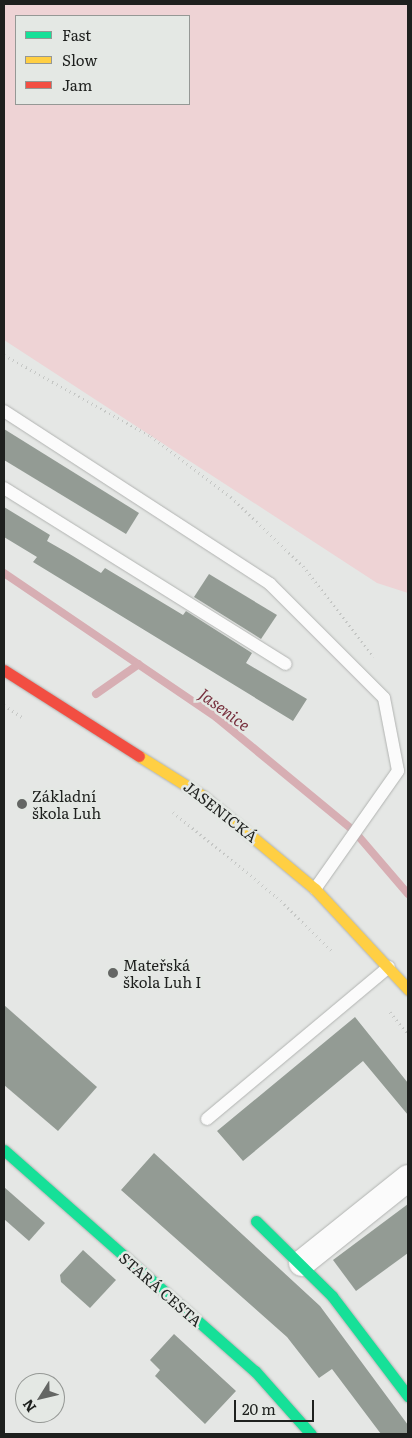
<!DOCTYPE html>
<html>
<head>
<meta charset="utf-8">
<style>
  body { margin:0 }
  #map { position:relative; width:412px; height:1438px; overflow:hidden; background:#e5e7e5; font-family:Literata,serif }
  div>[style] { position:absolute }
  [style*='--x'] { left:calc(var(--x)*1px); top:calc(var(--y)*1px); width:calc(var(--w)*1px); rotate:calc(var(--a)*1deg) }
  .green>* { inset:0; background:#eed3d5 }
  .stream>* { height:8px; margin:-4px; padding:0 4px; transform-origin:4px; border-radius:4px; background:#d7aeb3 }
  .building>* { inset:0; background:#939b94 }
  .path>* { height:3px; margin-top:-1.5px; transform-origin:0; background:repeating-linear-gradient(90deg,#c5c7c5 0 1px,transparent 0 5px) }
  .roads { filter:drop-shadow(0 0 1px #b1b3b1) drop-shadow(0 0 1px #b1b3b1) }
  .lane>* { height:12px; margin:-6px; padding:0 6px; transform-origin:6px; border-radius:6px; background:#fbfbfb }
  .street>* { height:26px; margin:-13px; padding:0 13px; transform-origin:13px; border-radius:13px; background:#fbfbfb }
  .fast>* { height:11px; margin:-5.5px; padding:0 5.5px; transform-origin:5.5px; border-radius:5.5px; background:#16e098 }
  .slow>* { height:11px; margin:-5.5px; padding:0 5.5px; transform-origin:5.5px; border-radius:5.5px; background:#ffcf43 }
  .jam>* { height:11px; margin:-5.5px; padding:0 5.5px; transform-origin:5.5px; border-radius:5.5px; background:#f24e42 }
  .dots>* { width:14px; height:14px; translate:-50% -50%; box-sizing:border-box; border:2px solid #e4e8e4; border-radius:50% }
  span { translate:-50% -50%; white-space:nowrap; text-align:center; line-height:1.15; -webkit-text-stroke:5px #e4e8e4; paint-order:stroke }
  .poi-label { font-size:15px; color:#1e201e }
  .left { translate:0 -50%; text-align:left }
  .street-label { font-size:15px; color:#1e201e }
  .water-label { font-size:16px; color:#772f3d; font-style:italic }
  .frame { position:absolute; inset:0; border:5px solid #1e201e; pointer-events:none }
  .legend { position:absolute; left:15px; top:15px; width:175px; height:90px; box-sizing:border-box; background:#e4e8e4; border:1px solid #959895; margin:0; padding:6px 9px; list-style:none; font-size:15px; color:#1e201e }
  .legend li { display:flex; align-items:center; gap:10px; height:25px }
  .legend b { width:25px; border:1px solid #959895 }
  .north { position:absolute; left:15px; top:1373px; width:50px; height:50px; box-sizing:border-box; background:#e4e8e4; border:1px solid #959895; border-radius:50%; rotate:234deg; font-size:14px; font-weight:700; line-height:20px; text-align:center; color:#1e201e }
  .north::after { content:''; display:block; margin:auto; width:18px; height:22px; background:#646664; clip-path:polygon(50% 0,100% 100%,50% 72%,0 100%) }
  .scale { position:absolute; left:234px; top:1400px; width:80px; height:22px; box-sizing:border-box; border:2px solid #1e201e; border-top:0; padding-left:6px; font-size:15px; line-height:18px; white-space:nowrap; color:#1e201e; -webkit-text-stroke:4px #e4e8e4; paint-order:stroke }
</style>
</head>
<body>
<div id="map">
  <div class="green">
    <div style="clip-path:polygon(evenodd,4px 4px,408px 4px,408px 593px,377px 583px,4px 340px,4px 4px,16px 16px,189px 16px,189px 104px,16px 104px,16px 16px)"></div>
  </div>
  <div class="stream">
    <div style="--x:4;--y:573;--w:258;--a:34.2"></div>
    <div style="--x:217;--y:718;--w:178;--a:39.5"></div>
    <div style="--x:354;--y:831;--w:83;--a:49.4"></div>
    <div style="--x:96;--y:694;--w:52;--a:-34.9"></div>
  </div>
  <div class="building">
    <div style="clip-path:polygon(4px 429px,139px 513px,126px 534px,4px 460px)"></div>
    <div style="clip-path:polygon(4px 507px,50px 535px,47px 541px,68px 553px,101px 573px,105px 568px,183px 615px,186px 611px,252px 653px,246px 663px,307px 699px,293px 721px,33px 562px,37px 557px,4px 537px)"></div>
    <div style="clip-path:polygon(209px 574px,277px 615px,261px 639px,194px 597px)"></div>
    <div style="clip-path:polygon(4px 1005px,97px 1087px,58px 1131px,4px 1085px)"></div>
    <div style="clip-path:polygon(355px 1017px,408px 1083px,408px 1115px,363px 1061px,243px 1161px,217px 1131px)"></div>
    <div style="clip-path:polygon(154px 1153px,320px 1306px,408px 1425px,408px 1434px,381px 1434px,332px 1369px,319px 1378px,287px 1337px,121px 1190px)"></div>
    <div style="clip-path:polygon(4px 1187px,45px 1223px,29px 1241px,4px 1219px)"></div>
    <div style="clip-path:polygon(408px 1204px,408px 1253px,356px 1291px,333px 1260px)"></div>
    <div style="clip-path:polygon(83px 1250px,116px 1280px,90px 1308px,61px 1282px,60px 1275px)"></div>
    <div style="clip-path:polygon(174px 1334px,236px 1391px,205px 1424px,155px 1376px,160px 1370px,150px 1360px)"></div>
  </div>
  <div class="path">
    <div style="--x:4;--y:355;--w:168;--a:28.9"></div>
    <div style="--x:151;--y:436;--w:101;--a:37.3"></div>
    <div style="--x:231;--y:497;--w:100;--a:43.8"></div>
    <div style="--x:303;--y:566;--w:115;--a:52"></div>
    <div style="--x:4;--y:705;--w:22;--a:34"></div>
    <div style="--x:173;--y:812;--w:134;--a:39.3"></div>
    <div style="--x:277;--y:897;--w:77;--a:44.5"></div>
    <div style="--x:390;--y:1012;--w:28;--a:51"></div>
  </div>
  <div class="roads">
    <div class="lane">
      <div style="--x:4;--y:411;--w:317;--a:33"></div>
      <div style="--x:270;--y:584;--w:161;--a:45"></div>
      <div style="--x:384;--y:698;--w:74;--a:79.1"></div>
      <div style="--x:398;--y:771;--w:144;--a:125.1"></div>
      <div style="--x:4;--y:488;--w:332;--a:32"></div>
      <div style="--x:207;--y:1119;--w:237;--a:-39.9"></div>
    </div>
    <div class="street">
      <div style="--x:302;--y:1263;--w:136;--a:-38.7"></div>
    </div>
    <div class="fast">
      <div style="--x:4;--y:1150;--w:334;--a:41.4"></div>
      <div style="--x:255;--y:1371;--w:84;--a:48.4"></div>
      <div style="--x:256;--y:1221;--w:107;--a:44.6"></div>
      <div style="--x:332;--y:1296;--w:126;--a:52.8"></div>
    </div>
    <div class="slow">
      <div style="--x:139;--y:756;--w:75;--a:32"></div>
      <div style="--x:203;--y:796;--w:146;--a:39.7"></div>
      <div style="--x:315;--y:889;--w:137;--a:47.1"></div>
    </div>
    <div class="jam">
      <div style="--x:4;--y:670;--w:160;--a:32.5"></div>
    </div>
  </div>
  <div class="dots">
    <div style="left:22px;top:804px;background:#646664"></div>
    <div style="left:113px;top:973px;background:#646664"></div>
  </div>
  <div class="poi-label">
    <span class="left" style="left:32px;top:804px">Základní<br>škola Luh</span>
    <span class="left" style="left:123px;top:973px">Mateřská<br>škola Luh I</span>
  </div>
  <div class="street-label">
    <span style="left:221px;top:811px;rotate:38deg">JASENICKÁ</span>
    <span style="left:161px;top:1289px;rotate:41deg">STARÁ CESTA</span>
  </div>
  <div class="water-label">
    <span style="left:225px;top:709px;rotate:37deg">Jasenice</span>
  </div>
  <div class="frame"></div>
  <ul class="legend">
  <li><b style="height:6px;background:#16e098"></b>Fast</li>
  <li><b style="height:6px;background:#ffcf43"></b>Slow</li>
  <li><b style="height:6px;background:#f24e42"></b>Jam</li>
  </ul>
  <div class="north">N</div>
  <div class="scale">20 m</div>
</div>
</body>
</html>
